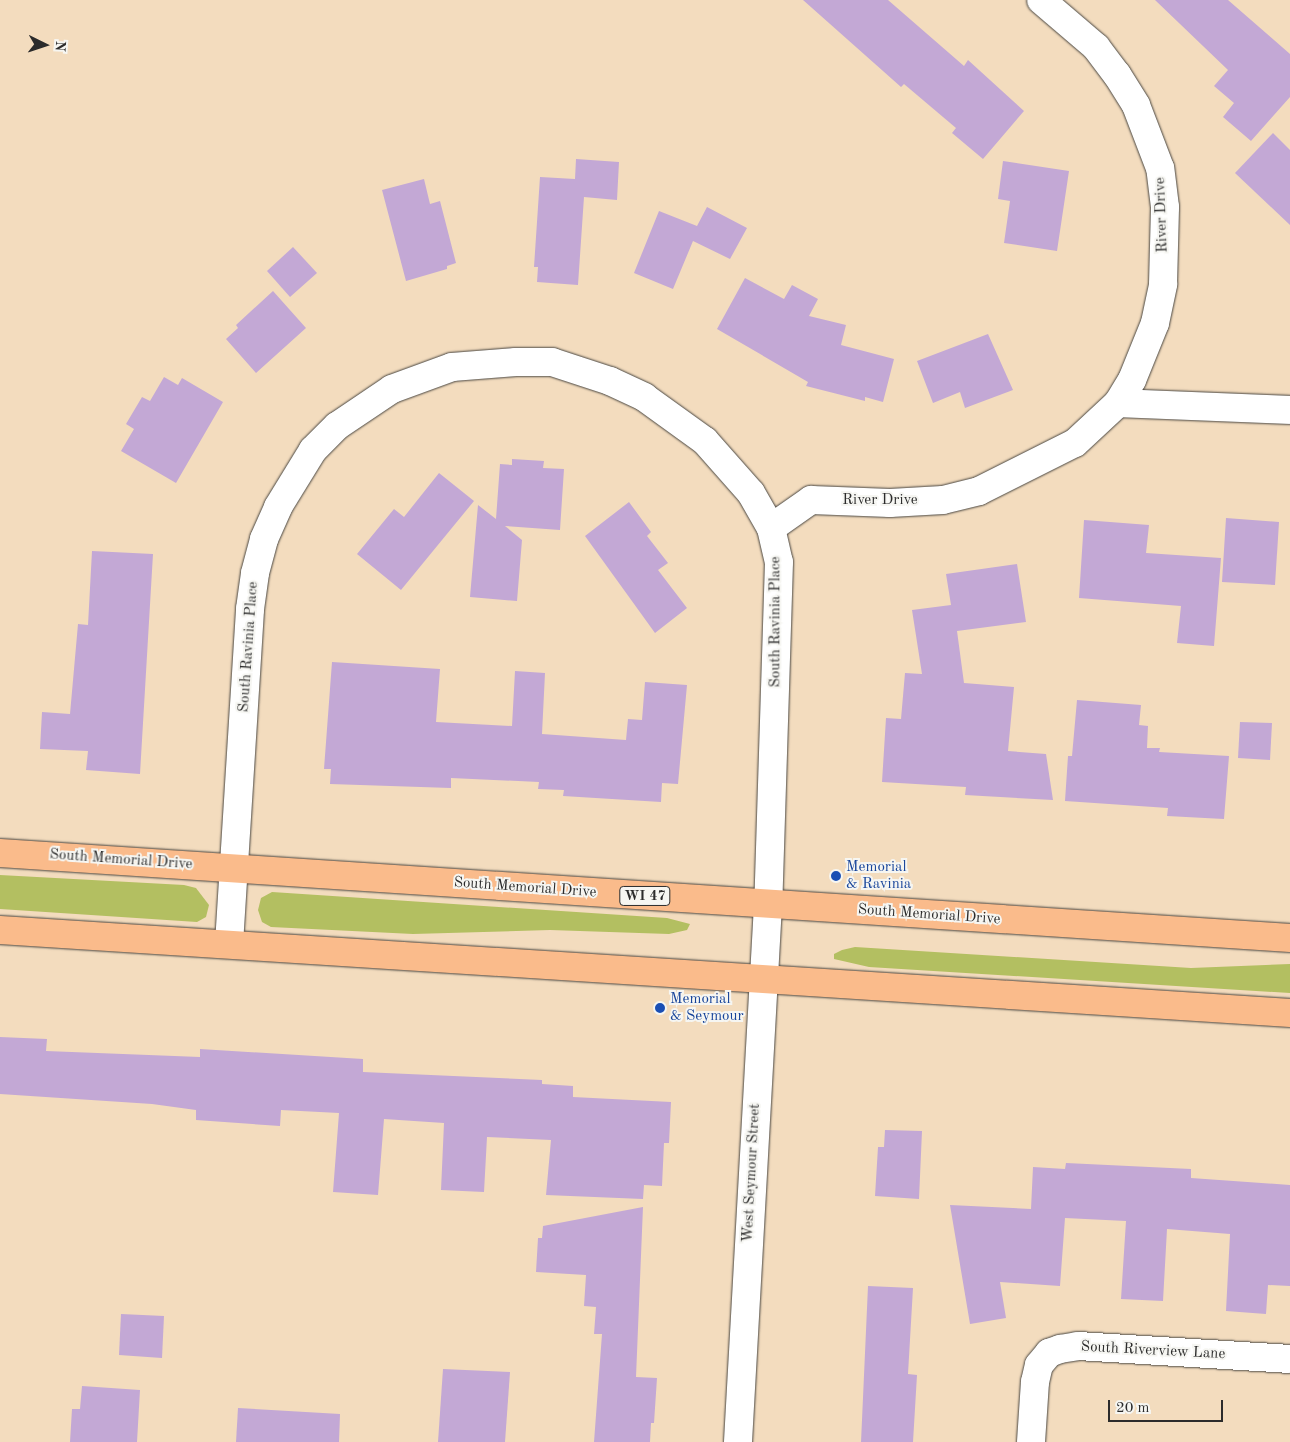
<!DOCTYPE html>
<html>
<head>
<meta charset="utf-8">
<style>
  body { margin:0 }
  #map { position:relative; width:1290px; height:1442px; overflow:hidden; background:#f3dcbe; font-family:"Old Standard TT",serif }
  div>[style] { position:absolute }
  [style*='--x'] { left:calc(var(--x)*1px); top:calc(var(--y)*1px); width:calc(var(--w)*1px); rotate:calc(var(--a)*1deg) }
  .green>* { inset:0; background:#b3bf61 }
  .building>* { inset:0; background:#c3a8d5 }
  .roads { filter:drop-shadow(0 0 1px #494641) drop-shadow(0 0 1px #494641) }
  .minor>* { height:28px; margin:-14px; padding:0 14px; transform-origin:14px; border-radius:14px; background:#fff }
  .major>* { height:28px; margin:-14px; padding:0 14px; transform-origin:14px; border-radius:14px; background:#fabb8b }
  .dots>* { width:14px; height:14px; translate:-50% -50%; box-sizing:border-box; border:2px solid #f6f6f2; border-radius:50% }
  span { translate:-50% -50%; white-space:nowrap; text-align:center; line-height:1.15; -webkit-text-stroke:4px #f6f6f2; paint-order:stroke }
  .shield-label span { padding:1px 4px; background:#f6f6f2; border:1px solid; border-radius:4px; -webkit-text-stroke-width:0 }
  .shield-label { font-size:14px; color:#2b2b2b; font-weight:700 }
  .street-label { font-size:15px; color:#2b2b2b }
  .transit-label { font-size:15px; color:#164399 }
  .left { translate:0 -50%; text-align:left }
  .north { position:absolute; left:20px; top:20px; width:50px; height:50px; -webkit-text-stroke:4px #f6f6f2; paint-order:stroke; rotate:94deg; font-size:14px; font-weight:700; line-height:20px; text-align:center; color:#2b2b2b }
  .north::after { content:''; display:block; margin:auto; width:18px; height:22px; background:#2b2b2b; clip-path:polygon(50% 0,100% 100%,50% 72%,0 100%) }
  .scale { position:absolute; left:1108px; top:1400px; width:115px; height:22px; box-sizing:border-box; border:2px solid #2b2b2b; border-top:0; padding-left:6px; font-size:15px; line-height:18px; white-space:nowrap; color:#2b2b2b; -webkit-text-stroke:4px #f6f6f2; paint-order:stroke }
</style>
</head>
<body>
<div id="map">
  <div class="green">
    <div style="clip-path:polygon(0 875px,184px 885px,196px 888px,209px 905px,206px 917px,197px 922px,0 909px)"></div>
    <div style="clip-path:polygon(272px 892px,667px 918px,690px 924px,687px 930px,669px 934px,550px 930px,413px 934px,271px 927px,262px 922px,258px 910px,261px 898px)"></div>
    <div style="clip-path:polygon(855px 947px,1191px 968px,1290px 964px,1290px 993px,869px 967px,834px 959px,834px 954px,842px 950px)"></div>
  </div>
  <div class="building">
    <div style="clip-path:polygon(803px 0,888px 0,964px 66px,968px 60px,1024px 111px,983px 159px,952px 133px,956px 128px,904px 84px,901px 87px)"></div>
    <div style="clip-path:polygon(1155px 0,1228px 0,1290px 54px,1290px 97px,1251px 141px,1223px 117px,1234px 103px,1214px 86px,1228px 70px)"></div>
    <div style="clip-path:polygon(1273px 133px,1290px 150px,1290px 225px,1235px 173px)"></div>
    <div style="clip-path:polygon(576px 159px,619px 162px,617px 200px,584px 197px,578px 285px,537px 282px,538px 267px,534px 267px,540px 177px,575px 179px)"></div>
    <div style="clip-path:polygon(1003px 161px,1069px 171px,1057px 251px,1004px 243px,1010px 201px,998px 199px)"></div>
    <div style="clip-path:polygon(424px 179px,430px 204px,440px 201px,456px 263px,447px 266px,447px 269px,406px 281px,382px 190px)"></div>
    <div style="clip-path:polygon(707px 207px,747px 228px,730px 259px,693px 241px,673px 289px,634px 273px,659px 211px,697px 226px)"></div>
    <div style="clip-path:polygon(293px 247px,317px 273px,290px 297px,267px 271px)"></div>
    <div style="clip-path:polygon(745px 278px,784px 299px,792px 285px,818px 299px,809px 316px,846px 325px,841px 345px,894px 359px,883px 402px,865px 397px,865px 401px,806px 386px,808px 382px,717px 329px)"></div>
    <div style="clip-path:polygon(273px 291px,306px 328px,256px 373px,226px 339px,238px 328px,236px 325px)"></div>
    <div style="clip-path:polygon(988px 334px,1013px 390px,965px 408px,960px 392px,933px 403px,917px 361px)"></div>
    <div style="clip-path:polygon(164px 377px,178px 385px,182px 378px,223px 402px,176px 483px,121px 451px,134px 429px,126px 424px,142px 397px,150px 401px)"></div>
    <div style="clip-path:polygon(512px 459px,544px 461px,543px 468px,564px 469px,560px 530px,505px 526px,522px 540px,517px 601px,470px 597px,478px 505px,496px 519px,500px 464px,512px 465px)"></div>
    <div style="clip-path:polygon(439px 473px,474px 501px,401px 590px,357px 554px,394px 509px,404px 517px)"></div>
    <div style="clip-path:polygon(629px 502px,651px 532px,647px 536px,668px 563px,658px 570px,687px 608px,655px 633px,585px 536px)"></div>
    <div style="clip-path:polygon(1226px 518px,1279px 522px,1275px 585px,1222px 582px)"></div>
    <div style="clip-path:polygon(1084px 520px,1149px 525px,1146px 553px,1221px 558px,1214px 646px,1177px 643px,1181px 606px,1079px 598px)"></div>
    <div style="clip-path:polygon(92px 551px,153px 554px,140px 774px,86px 770px,88px 751px,40px 749px,42px 712px,70px 714px,78px 624px,88px 625px)"></div>
    <div style="clip-path:polygon(1017px 564px,1026px 622px,957px 631px,964px 683px,1014px 687px,1008px 751px,1046px 754px,1053px 800px,965px 795px,966px 787px,882px 782px,886px 718px,901px 719px,905px 673px,922px 674px,912px 610px,951px 605px,946px 574px)"></div>
    <div style="clip-path:polygon(332px 662px,440px 669px,436px 722px,512px 726px,515px 671px,545px 673px,542px 734px,626px 740px,628px 719px,642px 720px,645px 682px,687px 685px,678px 784px,662px 783px,661px 802px,563px 796px,564px 790px,538px 789px,539px 782px,451px 778px,451px 788px,330px 784px,331px 769px,324px 769px)"></div>
    <div style="clip-path:polygon(1077px 700px,1141px 705px,1139px 725px,1148px 726px,1147px 748px,1160px 748px,1159px 752px,1229px 756px,1224px 819px,1167px 816px,1168px 808px,1065px 801px,1068px 756px,1072px 756px)"></div>
    <div style="clip-path:polygon(1240px 722px,1272px 723px,1270px 760px,1238px 758px)"></div>
    <div style="clip-path:polygon(0 1037px,47px 1039px,46px 1051px,200px 1057px,200px 1049px,363px 1059px,363px 1072px,542px 1080px,542px 1084px,573px 1086px,573px 1097px,671px 1102px,669px 1143px,664px 1143px,662px 1186px,644px 1185px,643px 1199px,546px 1195px,551px 1140px,487px 1137px,484px 1192px,441px 1190px,444px 1123px,384px 1119px,378px 1195px,333px 1192px,339px 1113px,281px 1110px,280px 1126px,196px 1120px,196px 1110px,152px 1104px,0 1094px)"></div>
    <div style="clip-path:polygon(885px 1130px,922px 1131px,919px 1199px,875px 1196px,878px 1147px,884px 1147px)"></div>
    <div style="clip-path:polygon(1066px 1163px,1191px 1169px,1191px 1178px,1290px 1185px,1290px 1286px,1268px 1285px,1266px 1314px,1226px 1311px,1230px 1234px,1167px 1229px,1163px 1301px,1121px 1299px,1126px 1221px,1065px 1218px,1060px 1286px,1000px 1282px,1006px 1318px,970px 1324px,950px 1205px,1031px 1209px,1033px 1167px,1065px 1169px)"></div>
    <div style="clip-path:polygon(643px 1207px,636px 1377px,657px 1378px,654px 1423px,651px 1423px,650px 1442px,594px 1442px,602px 1334px,594px 1334px,596px 1307px,584px 1306px,586px 1275px,536px 1272px,538px 1238px,542px 1238px,543px 1226px)"></div>
    <div style="clip-path:polygon(868px 1286px,913px 1288px,908px 1374px,917px 1375px,913px 1442px,861px 1442px)"></div>
    <div style="clip-path:polygon(121px 1314px,164px 1316px,162px 1358px,119px 1355px)"></div>
    <div style="clip-path:polygon(443px 1369px,510px 1372px,505px 1442px,438px 1442px)"></div>
    <div style="clip-path:polygon(82px 1386px,140px 1390px,137px 1442px,70px 1442px,72px 1409px,80px 1409px)"></div>
    <div style="clip-path:polygon(238px 1408px,340px 1414px,339px 1442px,236px 1442px)"></div>
  </div>
  <div class="roads">
    <div class="minor">
      <div style="--x:1118;--y:403;--w:172;--a:2.3"></div>
      <div style="--x:771;--y:528;--w:49;--a:-35"></div>
      <div style="--x:811;--y:500;--w:79;--a:2.2"></div>
      <div style="--x:890;--y:503;--w:53;--a:-3.2"></div>
      <div style="--x:943;--y:500;--w:37;--a:-14"></div>
      <div style="--x:979;--y:491;--w:107;--a:-26.6"></div>
      <div style="--x:1075;--y:443;--w:59;--a:-42.9"></div>
      <div style="--x:1118;--y:403;--w:27;--a:-59"></div>
      <div style="--x:1132;--y:380;--w:61;--a:-68"></div>
      <div style="--x:1155;--y:323;--w:40;--a:-78"></div>
      <div style="--x:1163;--y:284;--w:77;--a:-88.5"></div>
      <div style="--x:1165;--y:207;--w:39;--a:-97"></div>
      <div style="--x:1160;--y:168;--w:67;--a:-110.9"></div>
      <div style="--x:1136;--y:105;--w:36;--a:-122"></div>
      <div style="--x:1117;--y:75;--w:35;--a:-127"></div>
      <div style="--x:1096;--y:47;--w:72;--a:-139.5"></div>
      <div style="--x:229;--y:944;--w:336;--a:-86.4"></div>
      <div style="--x:250;--y:609;--w:36;--a:-82"></div>
      <div style="--x:255;--y:573;--w:35;--a:-75"></div>
      <div style="--x:264;--y:539;--w:35;--a:-66"></div>
      <div style="--x:278;--y:507;--w:67;--a:-58.4"></div>
      <div style="--x:313;--y:450;--w:34;--a:-45"></div>
      <div style="--x:337;--y:426;--w:66;--a:-33.9"></div>
      <div style="--x:392;--y:389;--w:64;--a:-20.1"></div>
      <div style="--x:452;--y:367;--w:64;--a:-4.5"></div>
      <div style="--x:516;--y:362;--w:36;--a:0"></div>
      <div style="--x:552;--y:362;--w:61;--a:18.1"></div>
      <div style="--x:610;--y:381;--w:38;--a:25"></div>
      <div style="--x:644;--y:397;--w:75;--a:35.8"></div>
      <div style="--x:705;--y:441;--w:69;--a:48.5"></div>
      <div style="--x:751;--y:493;--w:40;--a:60.3"></div>
      <div style="--x:771;--y:528;--w:35;--a:77"></div>
      <div style="--x:779;--y:562;--w:343;--a:91.8"></div>
      <div style="--x:768;--y:905;--w:538;--a:93.2"></div>
      <div style="--x:1031;--y:1442;--w:60;--a:-86.2"></div>
      <div style="--x:1035;--y:1382;--w:17;--a:-77"></div>
      <div style="--x:1039;--y:1365;--w:16;--a:-50"></div>
      <div style="--x:1049;--y:1353;--w:12;--a:-20"></div>
      <div style="--x:1060;--y:1349;--w:18;--a:-9"></div>
      <div style="--x:1078;--y:1346;--w:212;--a:3.5"></div>
    </div>
    <div class="major">
      <div style="--x:0;--y:853;--w:1293;--a:3.77"></div>
      <div style="--x:0;--y:930;--w:1293;--a:3.68"></div>
    </div>
  </div>
  <div class="dots">
    <div style="left:836px;top:876px;background:#1a4fb4"></div>
    <div style="left:660px;top:1008px;background:#1a4fb4"></div>
  </div>
  <div class="shield-label">
    <span style="left:645px;top:896px">WI 47</span>
  </div>
  <div class="street-label">
    <span style="left:1162px;top:215px;rotate:-92deg">River Drive</span>
    <span style="left:880px;top:501px">River Drive</span>
    <span style="left:776px;top:622px;rotate:-90deg">South Ravinia Place</span>
    <span style="left:249px;top:647px;rotate:-86deg">South Ravinia Place</span>
    <span style="left:121px;top:860px;rotate:4deg">South Memorial Drive</span>
    <span style="left:525px;top:888px;rotate:4deg">South Memorial Drive</span>
    <span style="left:929px;top:915px;rotate:4deg">South Memorial Drive</span>
    <span style="left:752px;top:1173px;rotate:-87deg">West Seymour Street</span>
    <span style="left:1153px;top:1351px;rotate:3deg">South Riverview Lane</span>
  </div>
  <div class="transit-label">
    <span class="left" style="left:846px;top:876px">Memorial<br>&amp; Ravinia</span>
    <span class="left" style="left:670px;top:1008px">Memorial<br>&amp; Seymour</span>
  </div>
  <div class="north">N</div>
  <div class="scale">20 m</div>
</div>
</body>
</html>
